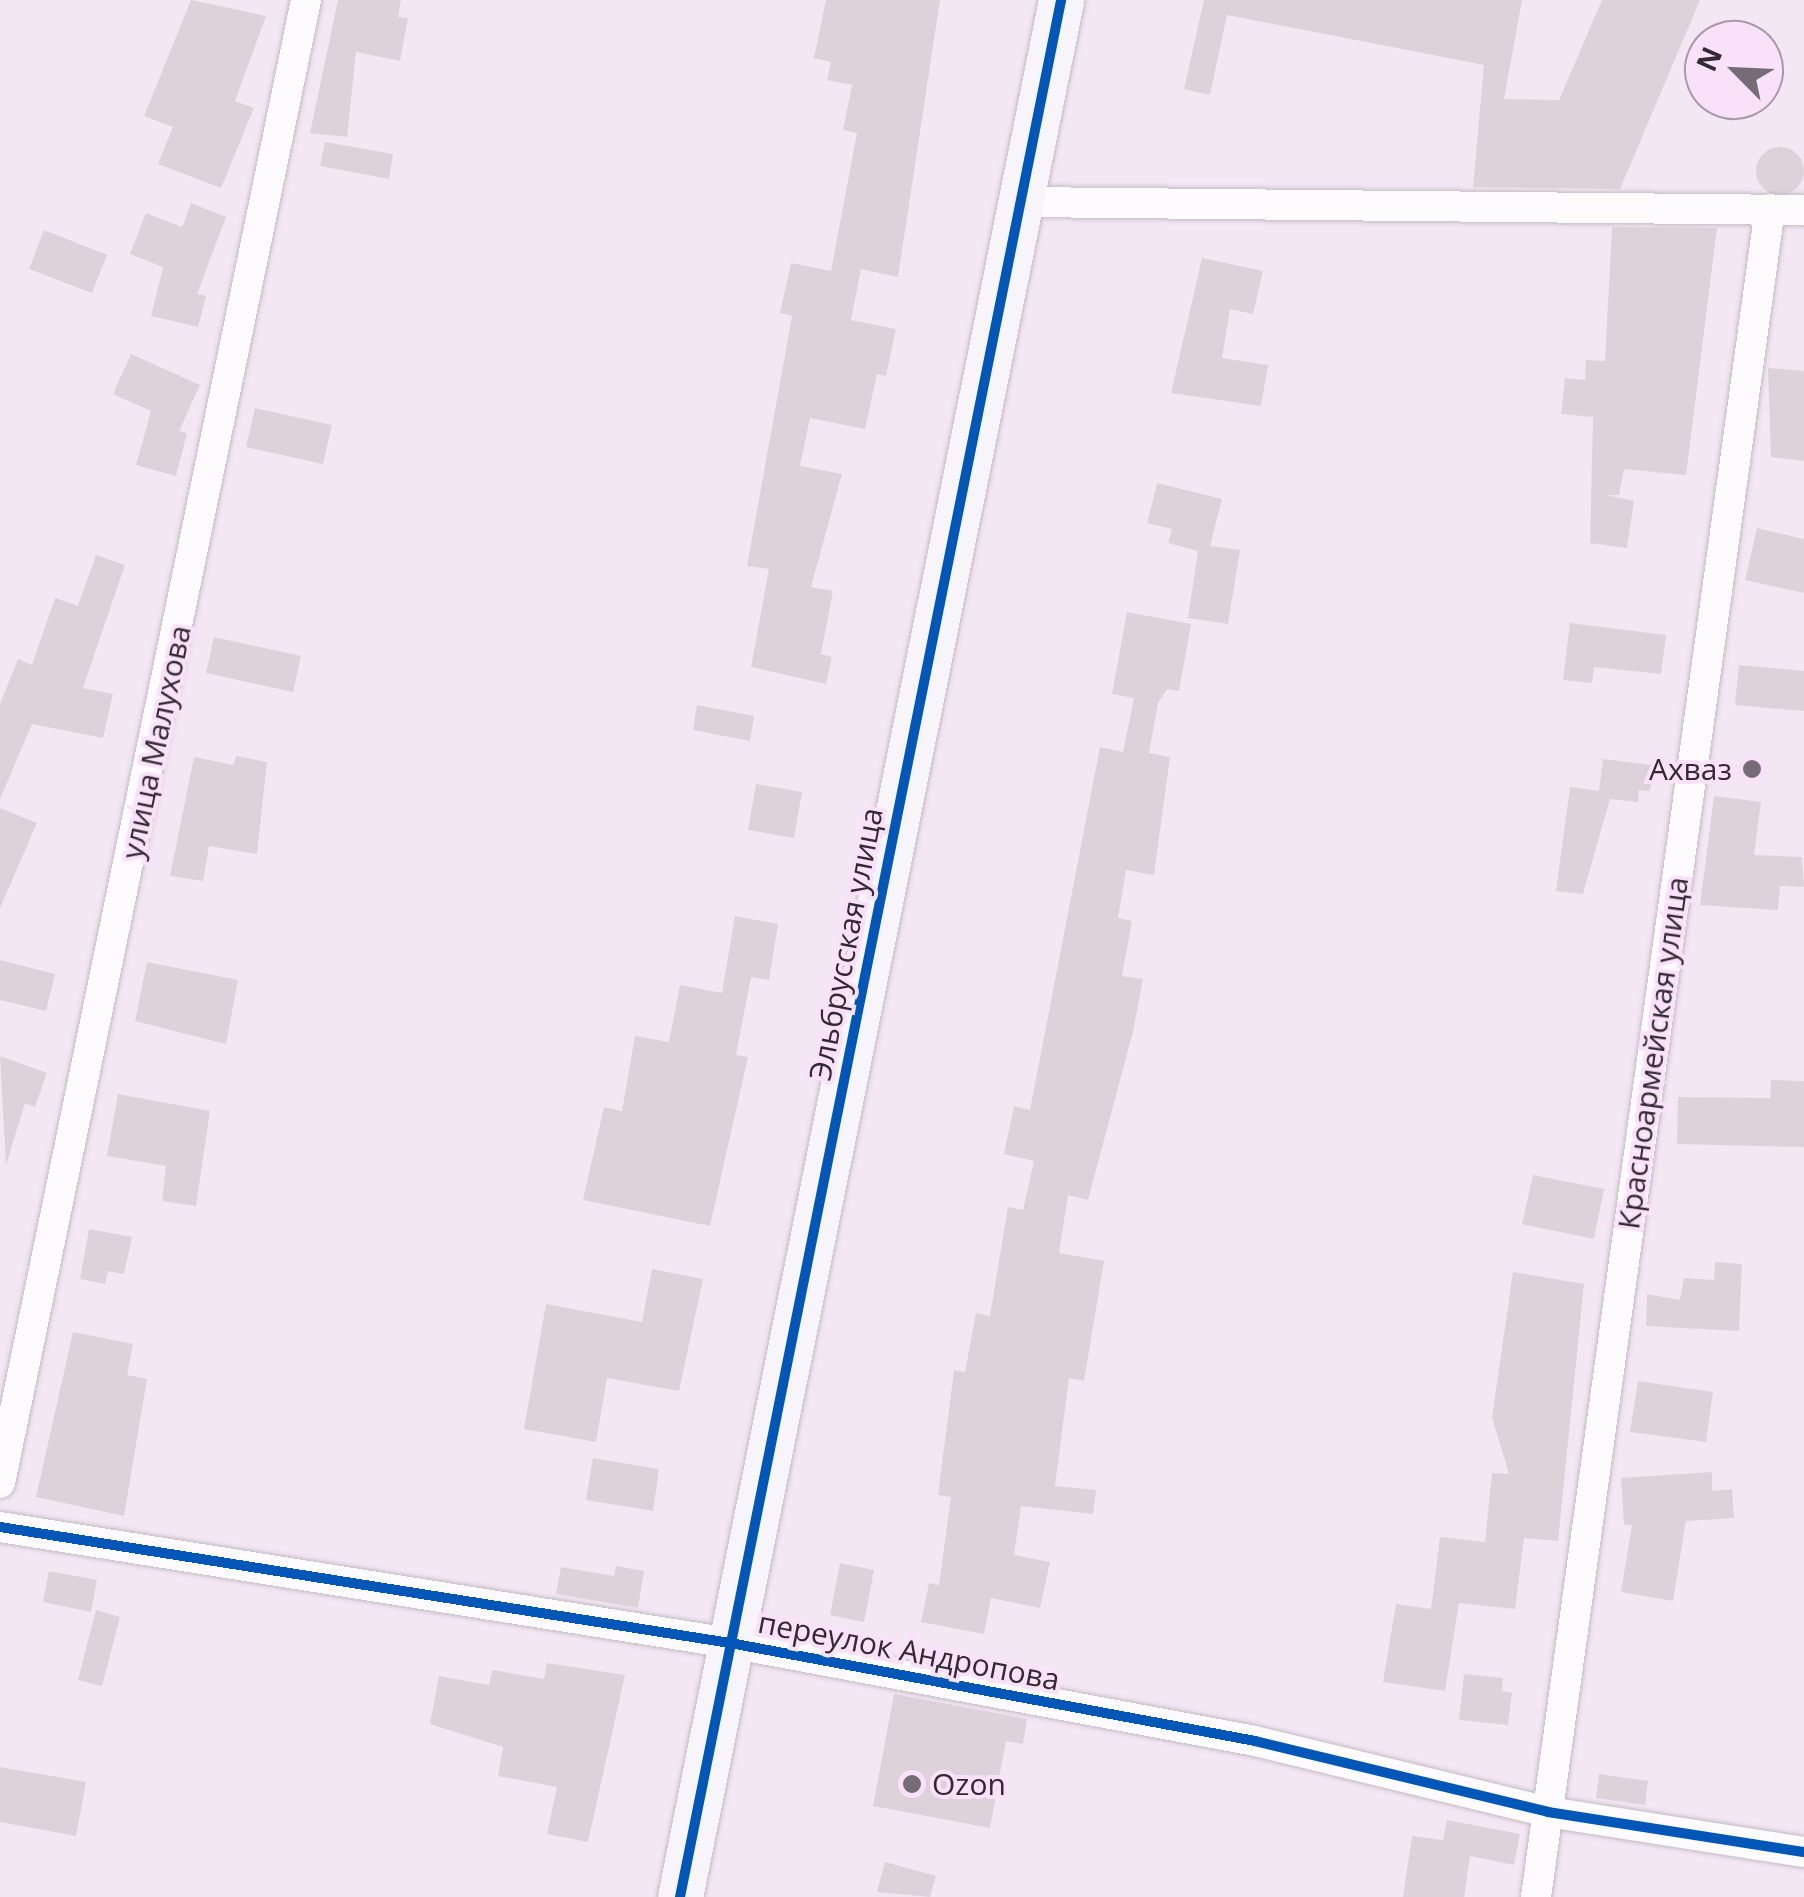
<!DOCTYPE html>
<html>
<head>
<meta charset="utf-8">
<style>
  body { margin:0 }
  #map { position:relative; width:1804px; height:1897px; overflow:hidden; background:#f4e7f4; font-family:"Open Sans",sans-serif }
  div>[style] { position:absolute }
  [style*='--x'] { left:calc(var(--x)*1px); top:calc(var(--y)*1px); width:calc(var(--w)*1px); rotate:calc(var(--a)*1deg) }
  .building>* { inset:0; background:#ded2da }
  .round { border-radius:50% }
  .roads { filter:drop-shadow(0 0 2px #c4bac4) drop-shadow(0 0 2px #c4bac4) }
  .street>* { height:30px; margin:-15px; padding:0 15px; transform-origin:15px; border-radius:15px; background:#fdfbfd }
  .secondary>* { height:45px; margin:-22.5px; padding:0 22.5px; transform-origin:22.5px; border-radius:22.5px; background:#f7f5f9 }
  .cycleway>* { height:10px; margin:-5px; padding:0 5px; transform-origin:5px; border-radius:5px; background:#0057b8 }
  .dots>* { width:28px; height:28px; translate:-50% -50%; box-sizing:border-box; border:5px solid #f9e2f9; border-radius:50% }
  span { translate:-50% -50%; white-space:nowrap; text-align:center; line-height:1.15; -webkit-text-stroke:8px #f9e2f9; paint-order:stroke }
  .street-label { font-size:30px; color:#322932 }
  .poi-label { font-size:30px; color:#322932 }
  .right { translate:-100% -50%; text-align:right }
  .left { translate:0 -50%; text-align:left }
  .north { position:absolute; left:1684px; top:20px; width:100px; height:100px; box-sizing:border-box; background:#f9e2f9; border:2px solid #a998a9; border-radius:50%; rotate:294deg; font-size:28px; font-weight:700; line-height:40px; text-align:center; color:#322932 }
  .north::after { content:''; display:block; margin:auto; width:35px; height:45px; background:#766c76; clip-path:polygon(50% 0,100% 100%,50% 72%,0 100%) }
</style>
</head>
<body>
<div id="map">
  <div class="building">
    <div style="clip-path:polygon(191px 0,266px 16px,235px 101px,254px 108px,221px 188px,158px 164px,173px 127px,144px 116px)"></div>
    <div style="clip-path:polygon(338px 0,401px 0,398px 17px,408px 18px,400px 61px,356px 52px,347px 137px,310px 133px)"></div>
    <div style="clip-path:polygon(826px 0,940px 0,898px 277px,861px 269px,851px 320px,896px 329px,886px 376px,877px 374px,865px 429px,810px 418px,800px 466px,842px 474px,811px 587px,833px 591px,821px 654px,832px 657px,826px 684px,751px 667px,769px 569px,747px 566px,792px 316px,780px 313px,791px 263px,831px 271px,857px 133px,843px 130px,852px 85px,827px 80px,831px 62px,814px 58px)"></div>
    <div style="clip-path:polygon(1204px 0,1522px 0,1504px 99px,1559px 100px,1602px 0,1700px 0,1620px 189px,1473px 187px,1484px 65px,1227px 15px,1210px 95px,1184px 89px)"></div>
    <div style="clip-path:polygon(325px 142px,393px 154px,389px 179px,320px 166px)"></div>
    <div class="round" style="left:1756px;top:147px;width:48px;height:48px"></div>
    <div style="clip-path:polygon(191px 203px,226px 217px,197px 294px,206px 296px,198px 327px,151px 316px,163px 267px,130px 254px,146px 213px,182px 227px)"></div>
    <div style="clip-path:polygon(1612px 227px,1717px 228px,1686px 475px,1624px 469px,1619px 495px,1607px 495px,1634px 501px,1627px 548px,1590px 543px,1593px 417px,1561px 414px,1565px 378px,1585px 380px,1586px 360px,1605px 361px)"></div>
    <div style="clip-path:polygon(44px 230px,107px 255px,92px 293px,29px 269px)"></div>
    <div style="clip-path:polygon(1202px 258px,1263px 271px,1253px 314px,1230px 309px,1222px 358px,1268px 365px,1261px 406px,1171px 393px)"></div>
    <div style="clip-path:polygon(131px 354px,200px 385px,179px 431px,187px 433px,176px 476px,136px 465px,151px 411px,113px 394px)"></div>
    <div style="clip-path:polygon(1768px 368px,1804px 371px,1804px 461px,1771px 457px)"></div>
    <div style="clip-path:polygon(255px 408px,332px 425px,323px 464px,246px 447px)"></div>
    <div style="clip-path:polygon(1157px 483px,1222px 499px,1210px 546px,1240px 550px,1228px 624px,1188px 618px,1198px 551px,1168px 543px,1172px 529px,1147px 523px)"></div>
    <div style="clip-path:polygon(1757px 528px,1804px 539px,1804px 593px,1745px 580px)"></div>
    <div style="clip-path:polygon(96px 555px,125px 565px,83px 688px,113px 694px,103px 738px,32px 724px,0 799px,0 704px,18px 659px,32px 665px,55px 598px,78px 606px)"></div>
    <div style="clip-path:polygon(1127px 612px,1191px 624px,1179px 691px,1167px 689px,1158px 703px,1149px 753px,1170px 757px,1154px 875px,1126px 870px,1118px 918px,1132px 921px,1122px 976px,1143px 979px,1133px 1032px,1088px 1200px,1068px 1195px,1059px 1253px,1104px 1261px,1084px 1381px,1069px 1378px,1055px 1486px,1096px 1490px,1093px 1514px,1021px 1506px,1014px 1555px,1050px 1562px,1040px 1608px,991px 1598px,984px 1634px,921px 1622px,929px 1583px,939px 1585px,951px 1497px,938px 1495px,954px 1370px,965px 1372px,976px 1313px,990px 1316px,1008px 1207px,1023px 1210px,1034px 1161px,1004px 1154px,1014px 1106px,1030px 1110px,1100px 747px,1123px 752px,1134px 698px,1112px 694px)"></div>
    <div style="clip-path:polygon(1570px 623px,1666px 635px,1661px 674px,1594px 667px,1592px 683px,1563px 680px)"></div>
    <div style="clip-path:polygon(214px 637px,301px 656px,293px 692px,206px 673px)"></div>
    <div style="clip-path:polygon(1739px 665px,1804px 671px,1804px 711px,1735px 705px)"></div>
    <div style="clip-path:polygon(697px 705px,754px 716px,750px 741px,693px 730px)"></div>
    <div style="clip-path:polygon(236px 756px,267px 762px,257px 854px,209px 846px,203px 881px,170px 876px,194px 757px,234px 765px)"></div>
    <div style="clip-path:polygon(1603px 759px,1653px 765px,1650px 791px,1639px 790px,1638px 802px,1610px 799px,1583px 894px,1556px 891px,1570px 787px,1599px 791px)"></div>
    <div style="clip-path:polygon(756px 784px,802px 792px,794px 838px,748px 830px)"></div>
    <div style="clip-path:polygon(1714px 796px,1761px 802px,1754px 855px,1802px 857px,1804px 887px,1780px 886px,1778px 910px,1700px 905px)"></div>
    <div style="clip-path:polygon(0 808px,37px 823px,0 908px)"></div>
    <div style="clip-path:polygon(735px 916px,778px 924px,769px 980px,751px 977px,736px 1055px,748px 1057px,710px 1226px,583px 1200px,604px 1107px,622px 1111px,635px 1036px,669px 1042px,680px 985px,722px 993px)"></div>
    <div style="clip-path:polygon(0 960px,55px 974px,46px 1011px,0 1000px)"></div>
    <div style="clip-path:polygon(147px 962px,238px 980px,226px 1044px,135px 1021px)"></div>
    <div style="clip-path:polygon(0 1056px,47px 1073px,35px 1107px,25px 1103px,6px 1165px)"></div>
    <div style="clip-path:polygon(1771px 1080px,1804px 1081px,1804px 1147px,1677px 1144px,1678px 1097px,1770px 1098px)"></div>
    <div style="clip-path:polygon(118px 1094px,210px 1111px,196px 1206px,162px 1201px,166px 1166px,107px 1156px)"></div>
    <div style="clip-path:polygon(1533px 1175px,1604px 1189px,1594px 1239px,1522px 1224px)"></div>
    <div style="clip-path:polygon(89px 1229px,132px 1237px,124px 1274px,108px 1271px,105px 1284px,80px 1279px)"></div>
    <div style="clip-path:polygon(1715px 1262px,1742px 1264px,1739px 1331px,1646px 1326px,1647px 1294px,1680px 1300px,1684px 1278px,1714px 1280px)"></div>
    <div style="clip-path:polygon(652px 1269px,703px 1279px,679px 1391px,607px 1378px,596px 1442px,524px 1429px,546px 1304px,642px 1322px)"></div>
    <div style="clip-path:polygon(1513px 1272px,1584px 1284px,1558px 1541px,1524px 1538px,1515px 1609px,1459px 1603px,1445px 1691px,1383px 1682px,1396px 1604px,1431px 1609px,1440px 1537px,1485px 1542px,1492px 1473px,1509px 1474px,1492px 1417px)"></div>
    <div style="clip-path:polygon(73px 1332px,133px 1344px,127px 1375px,147px 1379px,124px 1516px,36px 1497px)"></div>
    <div style="clip-path:polygon(1638px 1381px,1713px 1392px,1706px 1442px,1630px 1432px)"></div>
    <div style="clip-path:polygon(593px 1458px,659px 1469px,653px 1511px,586px 1500px)"></div>
    <div style="clip-path:polygon(1712px 1472px,1712px 1491px,1732px 1489px,1734px 1518px,1686px 1521px,1673px 1601px,1621px 1592px,1632px 1525px,1624px 1525px,1621px 1478px)"></div>
    <div style="clip-path:polygon(840px 1563px,874px 1570px,864px 1622px,830px 1615px)"></div>
    <div style="clip-path:polygon(616px 1566px,644px 1571px,638px 1608px,556px 1594px,561px 1567px,614px 1576px)"></div>
    <div style="clip-path:polygon(49px 1571px,97px 1580px,91px 1612px,43px 1602px)"></div>
    <div style="clip-path:polygon(96px 1610px,120px 1617px,102px 1686px,78px 1680px)"></div>
    <div style="clip-path:polygon(547px 1663px,625px 1675px,588px 1842px,547px 1834px,557px 1787px,498px 1776px,503px 1747px,430px 1724px,439px 1676px,489px 1685px,492px 1670px,544px 1679px)"></div>
    <div style="clip-path:polygon(1464px 1674px,1503px 1678px,1502px 1691px,1512px 1693px,1508px 1725px,1459px 1720px)"></div>
    <div style="clip-path:polygon(894px 1694px,1027px 1719px,1023px 1744px,1006px 1741px,990px 1828px,873px 1806px)"></div>
    <div style="clip-path:polygon(0 1767px,86px 1782px,76px 1836px,0 1822px)"></div>
    <div style="clip-path:polygon(1599px 1774px,1648px 1781px,1645px 1805px,1596px 1798px)"></div>
    <div style="clip-path:polygon(1447px 1820px,1520px 1834px,1514px 1865px,1470px 1856px,1464px 1897px,1403px 1897px,1412px 1836px,1443px 1840px)"></div>
    <div style="clip-path:polygon(885px 1862px,936px 1876px,930px 1897px,877px 1892px)"></div>
  </div>
  <div class="roads">
    <div class="street">
      <div style="--x:1022;--y:202;--w:782;--a:0.59"></div>
      <div style="--x:0;--y:1483;--w:1514;--a:-78.34"></div>
      <div style="--x:0;--y:1527;--w:739;--a:9.03"></div>
      <div style="--x:730;--y:1643;--w:534;--a:10.57"></div>
      <div style="--x:1255;--y:1741;--w:301;--a:13.6"></div>
      <div style="--x:1548;--y:1812;--w:259;--a:8.9"></div>
      <div style="--x:1536;--y:1897;--w:1704;--a:-82.11"></div>
    </div>
    <div class="secondary">
      <div style="--x:680;--y:1897;--w:1935;--a:-78.64"></div>
    </div>
  </div>
  <div class="cycleway">
    <div style="--x:0;--y:1527;--w:739;--a:9.03"></div>
    <div style="--x:730;--y:1643;--w:534;--a:10.57"></div>
    <div style="--x:1255;--y:1741;--w:301;--a:13.6"></div>
    <div style="--x:1548;--y:1812;--w:259;--a:8.9"></div>
    <div style="--x:680;--y:1897;--w:1935;--a:-78.64"></div>
  </div>
  <div class="dots">
    <div style="left:1752px;top:769px;background:#766c76"></div>
    <div style="left:912px;top:1784px;background:#766c76"></div>
  </div>
  <div class="street-label">
    <span style="left:156px;top:742px;rotate:-78deg">улица Малухова</span>
    <span style="left:846px;top:944px;rotate:-79deg">Эльбрусская улица</span>
    <span style="left:1653px;top:1053px;rotate:-82deg">Красноармейская улица</span>
    <span style="left:909px;top:1651px;rotate:11deg">переулок Андропова</span>
  </div>
  <div class="poi-label">
    <span class="right" style="left:1732px;top:769px">Ахваз</span>
    <span class="left" style="left:932px;top:1784px">Ozon</span>
  </div>
  <div class="north">N</div>
</div>
</body>
</html>
